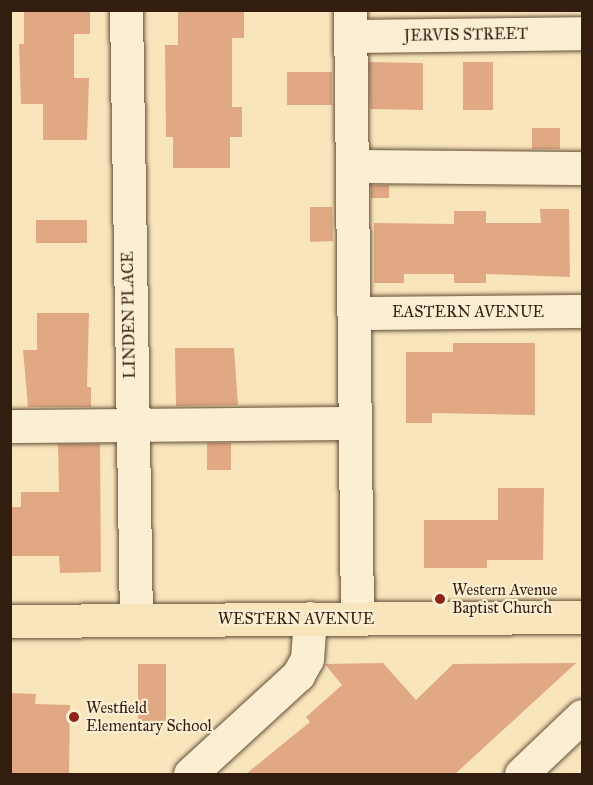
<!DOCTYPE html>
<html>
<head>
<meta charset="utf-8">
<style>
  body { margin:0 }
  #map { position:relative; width:593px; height:785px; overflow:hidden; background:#f9e5bb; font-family:"IM FELL Great Primer",serif }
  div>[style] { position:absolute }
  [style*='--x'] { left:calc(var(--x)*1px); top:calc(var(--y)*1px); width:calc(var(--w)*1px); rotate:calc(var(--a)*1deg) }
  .building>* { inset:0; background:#e1a884 }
  .roads { filter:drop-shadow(0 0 2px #644f39) drop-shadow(0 0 2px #644f39) }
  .minor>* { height:33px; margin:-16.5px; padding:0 16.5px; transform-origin:16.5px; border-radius:16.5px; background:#fbeed3 }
  .major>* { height:33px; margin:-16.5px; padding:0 16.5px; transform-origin:16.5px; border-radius:16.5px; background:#f9e5bb }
  .dots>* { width:16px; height:16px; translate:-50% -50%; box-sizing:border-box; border:3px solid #fbeed3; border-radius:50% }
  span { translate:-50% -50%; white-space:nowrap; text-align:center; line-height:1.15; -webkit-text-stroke:4.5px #fbeed3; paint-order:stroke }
  .street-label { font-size:16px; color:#321d0e }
  .poi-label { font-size:16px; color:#321d0e }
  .left { translate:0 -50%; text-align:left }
  .frame { position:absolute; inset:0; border:12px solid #321d0e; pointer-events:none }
</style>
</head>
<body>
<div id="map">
  <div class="building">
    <div style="clip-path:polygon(24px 10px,90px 10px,90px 34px,74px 34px,74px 78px,89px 78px,87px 140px,43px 140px,43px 104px,21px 104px,19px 44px,24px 44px)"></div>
    <div style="clip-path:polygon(178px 10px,244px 10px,244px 38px,232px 38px,232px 107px,242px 107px,242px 137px,230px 137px,230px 168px,173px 168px,173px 137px,166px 137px,165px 45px,178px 45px)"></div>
    <div style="clip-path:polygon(369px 62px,423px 63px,423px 110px,370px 109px)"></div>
    <div style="clip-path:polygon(463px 62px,493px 62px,493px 110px,463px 110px)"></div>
    <div style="clip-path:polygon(287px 72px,332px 72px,332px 105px,287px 105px)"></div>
    <div style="clip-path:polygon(532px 128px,560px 128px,560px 149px,532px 149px)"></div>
    <div style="clip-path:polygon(371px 185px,389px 185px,389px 198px,371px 198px)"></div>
    <div style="clip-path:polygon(310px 207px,332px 207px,333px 241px,310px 242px)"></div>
    <div style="clip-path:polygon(540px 209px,569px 209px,570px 277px,486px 274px,486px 283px,454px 283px,454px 274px,404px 274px,404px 283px,374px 283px,374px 223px,454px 224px,454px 211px,486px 211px,486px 223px,541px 223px)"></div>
    <div style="clip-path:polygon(36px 220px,87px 220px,87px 243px,36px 243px)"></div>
    <div style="clip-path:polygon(37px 313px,89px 313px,87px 387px,91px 387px,91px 407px,28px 407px,23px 350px,37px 350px)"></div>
    <div style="clip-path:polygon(453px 343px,535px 343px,535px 415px,432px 413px,432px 423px,406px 423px,406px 352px,453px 352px)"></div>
    <div style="clip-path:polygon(175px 348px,234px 348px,238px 405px,176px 406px)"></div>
    <div style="clip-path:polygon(207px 443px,231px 443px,231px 470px,207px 470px)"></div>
    <div style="clip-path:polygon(58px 444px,100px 444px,101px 572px,60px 573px,59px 556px,10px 556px,10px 507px,21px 507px,21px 492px,59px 492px)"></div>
    <div style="clip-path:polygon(498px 488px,544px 488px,543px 560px,487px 560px,487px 568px,424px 568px,424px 520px,498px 520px)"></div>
    <div style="clip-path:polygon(383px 663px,416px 700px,453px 664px,576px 663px,455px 774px,246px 774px,310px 722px,306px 717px,342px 685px,325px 664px)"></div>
    <div style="clip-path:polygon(138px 664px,166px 664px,166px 722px,138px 722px)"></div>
    <div style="clip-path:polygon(10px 693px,36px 694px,35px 704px,70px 705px,69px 774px,10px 774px)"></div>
  </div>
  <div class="roads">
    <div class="minor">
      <div style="--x:126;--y:10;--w:610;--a:89.06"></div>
      <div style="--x:350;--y:10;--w:608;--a:89.34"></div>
      <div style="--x:350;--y:36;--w:232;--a:-0.7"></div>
      <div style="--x:352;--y:166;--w:230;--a:0.5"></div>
      <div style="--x:354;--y:313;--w:228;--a:-0.5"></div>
      <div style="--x:10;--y:426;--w:345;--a:-0.5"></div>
      <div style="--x:190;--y:774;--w:147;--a:-42.5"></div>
      <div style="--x:298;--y:675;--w:18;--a:-61"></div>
      <div style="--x:307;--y:659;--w:41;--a:-85.8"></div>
      <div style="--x:521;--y:774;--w:84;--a:-43.6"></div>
    </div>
    <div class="major">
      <div style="--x:10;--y:621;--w:572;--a:-0.4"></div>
    </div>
  </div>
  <div class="dots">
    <div style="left:440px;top:599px;background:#8f2418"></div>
    <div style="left:74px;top:717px;background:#8f2418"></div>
  </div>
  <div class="street-label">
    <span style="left:466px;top:35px;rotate:-1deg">JERVIS STREET</span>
    <span style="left:468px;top:312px">EASTERN AVENUE</span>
    <span style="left:129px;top:315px;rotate:-91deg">LINDEN PLACE</span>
    <span style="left:296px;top:619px">WESTERN AVENUE</span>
  </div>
  <div class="poi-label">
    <span class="left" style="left:452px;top:599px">Western Avenue<br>Baptist Church</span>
    <span class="left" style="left:86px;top:717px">Westfield<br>Elementary School</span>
  </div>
  <div class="frame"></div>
</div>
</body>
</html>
